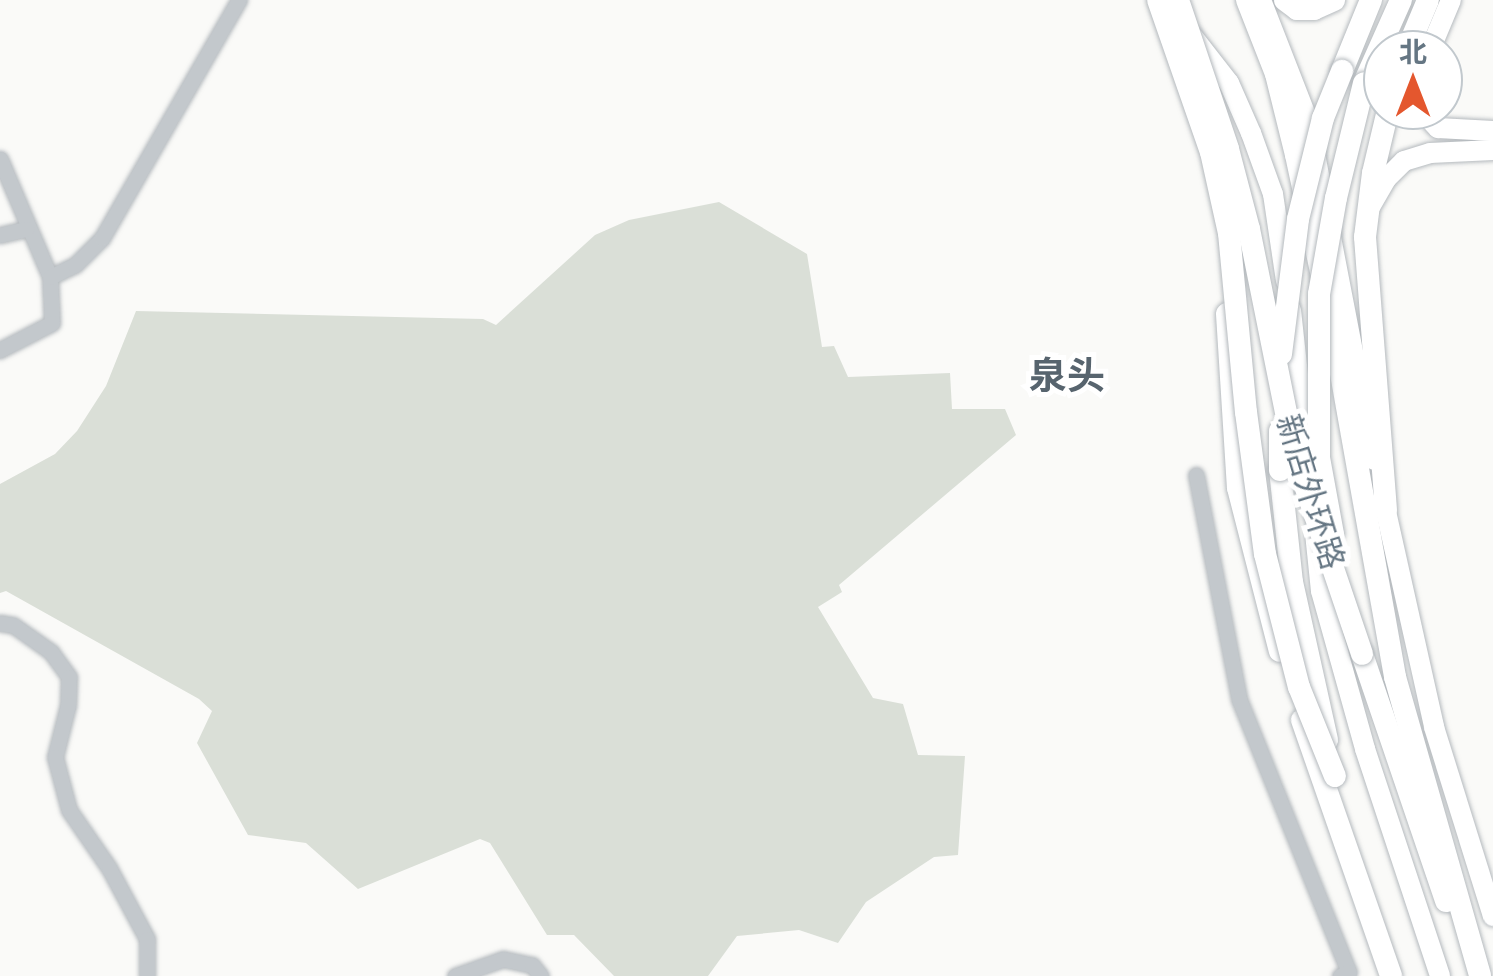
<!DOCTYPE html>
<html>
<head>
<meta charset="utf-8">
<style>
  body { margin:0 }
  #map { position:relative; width:1493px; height:976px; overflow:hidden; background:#fafaf8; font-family:"Archivo Narrow","Noto Sans SC",sans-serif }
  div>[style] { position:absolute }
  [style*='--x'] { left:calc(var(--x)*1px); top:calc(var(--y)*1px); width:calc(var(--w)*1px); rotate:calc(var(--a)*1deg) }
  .green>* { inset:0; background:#dadfd7 }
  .roads { filter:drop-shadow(0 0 2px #b5babe) drop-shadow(0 0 2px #b5babe) }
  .minor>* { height:15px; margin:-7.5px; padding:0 7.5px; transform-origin:7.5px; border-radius:7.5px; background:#c3c8cc }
  .major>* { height:20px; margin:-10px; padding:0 10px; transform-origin:10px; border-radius:10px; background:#fff }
  .highway>* { height:22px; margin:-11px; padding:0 11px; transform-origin:11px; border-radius:11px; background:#fff }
  .bridges { filter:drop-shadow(0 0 2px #b4b9bd) drop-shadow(0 0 2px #b4b9bd) }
  .highway-bridge>* { height:22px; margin:-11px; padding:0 11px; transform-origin:11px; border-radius:11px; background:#fff }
  span { translate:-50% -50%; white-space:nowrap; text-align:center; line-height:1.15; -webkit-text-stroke:10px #fff; paint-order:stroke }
  .street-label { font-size:32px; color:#657683 }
  .quarter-label { font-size:38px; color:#57646e; font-weight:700 }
  .north { position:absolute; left:1363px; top:30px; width:100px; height:100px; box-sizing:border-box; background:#fff; border:2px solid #c1c8cd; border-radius:50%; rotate:0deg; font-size:28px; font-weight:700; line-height:40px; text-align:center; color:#657683 }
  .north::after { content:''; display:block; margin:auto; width:35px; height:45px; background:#e4572e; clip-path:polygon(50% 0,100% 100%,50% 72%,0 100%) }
</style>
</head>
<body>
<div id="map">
  <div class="green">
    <div style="clip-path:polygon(719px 202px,807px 254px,822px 347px,834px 346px,848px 377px,950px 373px,952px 409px,1005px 409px,1016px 435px,839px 585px,842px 592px,818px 607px,873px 698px,903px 704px,918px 755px,965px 756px,958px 855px,934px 857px,866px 902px,838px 943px,799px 930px,737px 936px,708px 976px,614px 976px,574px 935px,547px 935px,490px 843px,480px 839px,358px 889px,306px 843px,248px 835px,197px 743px,212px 711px,199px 699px,6px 591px,0 593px,0 484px,55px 454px,77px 431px,106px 386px,136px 311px,483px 319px,496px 325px,595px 235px,629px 220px)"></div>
  </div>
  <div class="roads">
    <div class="minor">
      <div style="--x:0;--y:159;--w:128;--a:67"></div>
      <div style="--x:50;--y:277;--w:46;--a:87.5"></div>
      <div style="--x:52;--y:323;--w:59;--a:152.6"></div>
      <div style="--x:0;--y:235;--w:27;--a:-13"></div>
      <div style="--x:50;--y:277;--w:28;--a:-26"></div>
      <div style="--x:75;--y:265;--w:38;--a:-45"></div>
      <div style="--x:102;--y:238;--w:275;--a:-60.1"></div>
      <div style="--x:1196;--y:475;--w:228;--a:79.1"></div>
      <div style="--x:1239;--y:699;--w:294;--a:68.1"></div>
      <div style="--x:1349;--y:972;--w:10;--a:156"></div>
      <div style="--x:0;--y:623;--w:13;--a:9"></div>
      <div style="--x:13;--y:625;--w:47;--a:35.4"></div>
      <div style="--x:51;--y:652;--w:31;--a:54"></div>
      <div style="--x:69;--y:677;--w:28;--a:92"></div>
      <div style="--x:68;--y:705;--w:54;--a:104"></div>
      <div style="--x:55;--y:757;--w:55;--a:75.2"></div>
      <div style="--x:69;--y:810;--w:70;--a:55.4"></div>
      <div style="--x:109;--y:868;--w:81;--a:61.8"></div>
      <div style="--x:147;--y:939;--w:37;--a:90"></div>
      <div style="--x:455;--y:976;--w:51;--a:-19.5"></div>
      <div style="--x:503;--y:959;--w:30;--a:12"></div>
      <div style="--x:532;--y:965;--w:14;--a:51"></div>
    </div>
    <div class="major">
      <div style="--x:1261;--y:0;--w:132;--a:68.7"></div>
      <div style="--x:1309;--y:123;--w:343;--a:79.1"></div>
      <div style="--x:1193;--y:37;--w:58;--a:52"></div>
      <div style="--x:1229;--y:83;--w:55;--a:66.3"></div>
      <div style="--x:1251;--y:133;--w:65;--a:70.2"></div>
      <div style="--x:1273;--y:194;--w:88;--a:81.5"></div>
      <div style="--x:1430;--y:50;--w:54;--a:-67.2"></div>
      <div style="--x:1421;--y:110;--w:25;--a:47"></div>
      <div style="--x:1438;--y:128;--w:55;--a:3.1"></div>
      <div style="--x:1370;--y:207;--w:32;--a:-60"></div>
      <div style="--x:1386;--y:179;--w:25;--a:-45"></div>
      <div style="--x:1404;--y:161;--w:27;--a:-17"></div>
      <div style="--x:1430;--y:153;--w:63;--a:-2.7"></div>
      <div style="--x:1291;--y:310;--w:176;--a:83.8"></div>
      <div style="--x:1383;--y:498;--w:235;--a:77.4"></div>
      <div style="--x:1434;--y:727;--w:198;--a:72.7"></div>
      <div style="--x:1315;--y:533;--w:58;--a:84.1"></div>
      <div style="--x:1321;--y:591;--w:164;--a:74.4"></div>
      <div style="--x:1365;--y:749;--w:239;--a:71.7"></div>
    </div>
    <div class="highway">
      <div style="--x:1247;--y:0;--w:79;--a:68.6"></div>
      <div style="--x:1276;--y:74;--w:83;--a:76.1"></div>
      <div style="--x:1296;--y:155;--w:172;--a:77.9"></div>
      <div style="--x:1332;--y:323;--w:360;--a:79.9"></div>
      <div style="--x:1395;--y:677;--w:311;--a:74.1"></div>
      <div style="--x:1285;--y:0;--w:15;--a:37"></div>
      <div style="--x:1297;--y:9;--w:17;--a:0"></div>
      <div style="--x:1314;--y:9;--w:22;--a:-24"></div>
      <div style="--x:1407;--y:50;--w:54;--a:-67.2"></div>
      <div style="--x:1342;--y:71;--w:77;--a:-67.8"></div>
      <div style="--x:1364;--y:83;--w:91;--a:-66"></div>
      <div style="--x:1227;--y:314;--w:174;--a:86.4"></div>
      <div style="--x:1238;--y:488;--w:168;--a:75.6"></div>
      <div style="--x:1280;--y:470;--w:113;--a:83.9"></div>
      <div style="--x:1292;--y:582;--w:162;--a:77.5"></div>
      <div style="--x:1386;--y:510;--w:274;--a:-94.4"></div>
      <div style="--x:1365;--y:237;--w:64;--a:-82.9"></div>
      <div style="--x:1373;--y:173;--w:65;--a:-76.6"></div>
      <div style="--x:1362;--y:654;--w:261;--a:71.2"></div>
      <div style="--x:1302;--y:720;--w:271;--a:70.8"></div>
    </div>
  </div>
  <div class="bridges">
    <div class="highway-bridge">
      <div style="--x:1158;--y:0;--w:161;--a:70.8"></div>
      <div style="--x:1211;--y:152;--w:83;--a:77.5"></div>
      <div style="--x:1229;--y:233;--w:180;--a:84.6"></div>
      <div style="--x:1246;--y:412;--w:143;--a:82.4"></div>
      <div style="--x:1265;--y:554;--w:137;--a:75.7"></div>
      <div style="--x:1299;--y:687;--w:96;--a:68"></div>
      <div style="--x:1178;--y:0;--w:157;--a:71.4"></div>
      <div style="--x:1228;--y:149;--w:83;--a:75.3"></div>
      <div style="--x:1249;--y:229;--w:228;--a:78.6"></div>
      <div style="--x:1294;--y:453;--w:212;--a:71.3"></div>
      <div style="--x:1281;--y:354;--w:136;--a:-82.8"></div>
      <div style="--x:1298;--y:219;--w:104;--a:-76.1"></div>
      <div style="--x:1323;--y:118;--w:51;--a:-68"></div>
      <div style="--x:1280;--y:470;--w:39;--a:-90"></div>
      <div style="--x:1333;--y:534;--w:77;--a:-100.4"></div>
      <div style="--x:1319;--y:458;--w:164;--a:-90"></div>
      <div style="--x:1319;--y:294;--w:97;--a:-80"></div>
      <div style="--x:1336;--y:198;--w:118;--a:-76.3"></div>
    </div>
  </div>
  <div class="street-label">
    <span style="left:1310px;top:492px;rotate:73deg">新店外环路</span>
  </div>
  <div class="quarter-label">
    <span style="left:1067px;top:376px">泉头</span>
  </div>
  <div class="north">北</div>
</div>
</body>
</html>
